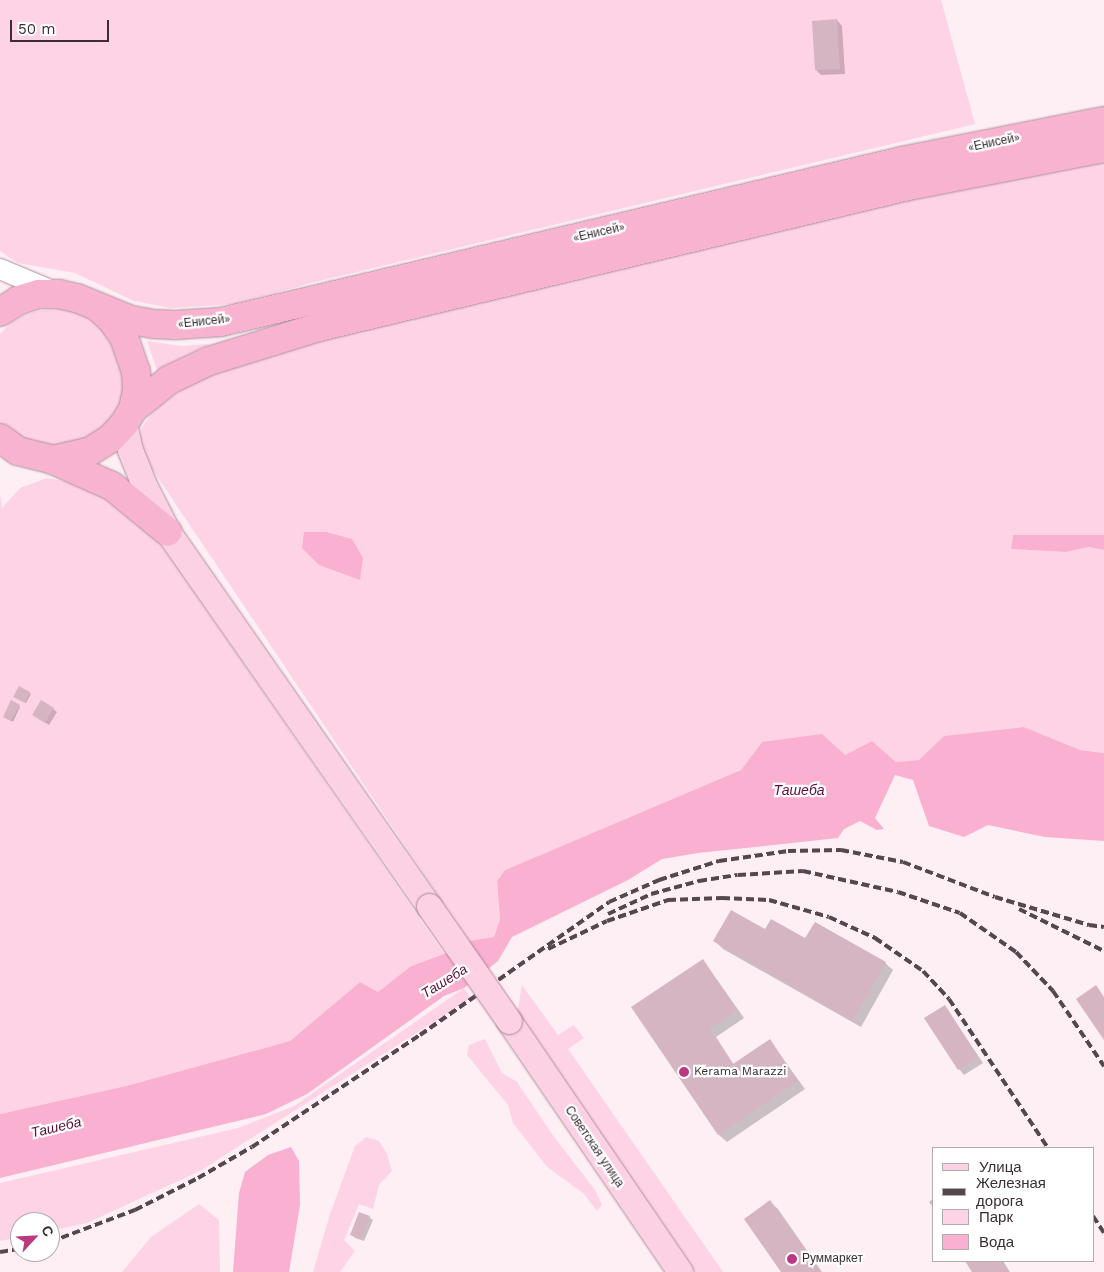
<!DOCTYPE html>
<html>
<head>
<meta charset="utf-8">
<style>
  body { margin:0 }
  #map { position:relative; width:1104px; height:1272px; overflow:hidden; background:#fdeff4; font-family:"Work Sans",sans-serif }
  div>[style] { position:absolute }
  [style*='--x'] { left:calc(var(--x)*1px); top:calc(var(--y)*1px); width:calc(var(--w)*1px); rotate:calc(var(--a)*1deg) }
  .green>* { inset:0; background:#ffd3e6 }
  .water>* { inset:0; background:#fab0d1 }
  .shadow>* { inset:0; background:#0003 }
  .building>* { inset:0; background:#d6b5c3 }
  .roads { filter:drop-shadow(0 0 1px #ae8f9c) drop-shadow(0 0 1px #ae8f9c) }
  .minor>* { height:20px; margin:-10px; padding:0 10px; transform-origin:10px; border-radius:10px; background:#fff }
  .major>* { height:25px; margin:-12.5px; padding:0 12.5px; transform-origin:12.5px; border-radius:12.5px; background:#fbd1e3 }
  .highway>* { height:28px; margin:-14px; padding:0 14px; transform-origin:14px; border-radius:14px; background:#f8b3d1 }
  .rail>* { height:4px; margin-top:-2px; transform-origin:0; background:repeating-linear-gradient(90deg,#55484d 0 8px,transparent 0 12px) }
  .bridges { filter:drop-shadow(0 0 1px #b6849a) drop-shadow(0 0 1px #b6849a) }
  .major-bridge>* { height:25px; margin:-12.5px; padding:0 12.5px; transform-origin:12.5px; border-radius:12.5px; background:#fbd1e3 }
  .dots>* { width:14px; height:14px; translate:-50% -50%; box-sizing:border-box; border:2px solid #fff; border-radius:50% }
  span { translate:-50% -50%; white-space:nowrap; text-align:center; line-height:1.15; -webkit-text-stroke:4.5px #fff; paint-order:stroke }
  .street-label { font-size:12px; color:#3a2e33 }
  .poi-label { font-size:12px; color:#3a2e33 }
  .left { translate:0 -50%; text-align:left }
  .water-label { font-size:14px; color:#5e0f3c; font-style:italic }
  .legend { position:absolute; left:932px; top:1147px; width:162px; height:115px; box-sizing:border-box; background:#fff; border:1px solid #b0abad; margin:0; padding:6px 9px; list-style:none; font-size:15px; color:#3a2e33 }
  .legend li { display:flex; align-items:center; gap:10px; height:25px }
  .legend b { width:25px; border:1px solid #b0abad }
  .north { position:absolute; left:10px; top:1212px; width:50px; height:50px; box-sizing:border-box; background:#fff; border:1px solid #b0abad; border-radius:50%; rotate:65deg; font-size:14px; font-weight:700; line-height:20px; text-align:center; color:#3a2e33 }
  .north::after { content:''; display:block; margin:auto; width:18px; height:22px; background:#bb3980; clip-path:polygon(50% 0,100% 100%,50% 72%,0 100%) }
  .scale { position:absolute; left:10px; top:20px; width:99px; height:22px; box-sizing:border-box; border:2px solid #3a2e33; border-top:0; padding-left:6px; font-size:15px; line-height:18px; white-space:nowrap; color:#3a2e33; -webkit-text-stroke:4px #fff; paint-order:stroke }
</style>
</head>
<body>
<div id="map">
  <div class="green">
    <div style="clip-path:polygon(0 0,941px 0,975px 124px,311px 283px,235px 304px,171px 308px,134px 301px,75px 273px,18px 263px,0 251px)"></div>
    <div style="clip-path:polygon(1104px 160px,1104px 535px,1013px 535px,1011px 549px,1065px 552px,1089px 547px,1104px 550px,1104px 753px,1080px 750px,1024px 727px,945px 736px,919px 760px,896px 762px,872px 741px,845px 755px,762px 742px,741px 770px,505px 870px,497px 881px,500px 919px,494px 937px,469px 941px,142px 454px,140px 430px,157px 406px,197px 380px,321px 339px,912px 196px)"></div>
    <div style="clip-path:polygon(45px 309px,64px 309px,82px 314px,97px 324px,110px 337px,124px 371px,124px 390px,119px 408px,97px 437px,44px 450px,0 426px,0 334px,11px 323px,27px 314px)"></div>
    <div style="clip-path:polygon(147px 341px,181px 346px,209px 344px,157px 370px)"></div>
    <div style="clip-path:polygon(47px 478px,69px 482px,110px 496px,160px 543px,444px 954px,411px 966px,378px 992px,360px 982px,290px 1041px,126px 1086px,0 1114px,0 495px,2px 508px,20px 488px)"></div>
    <div style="clip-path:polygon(522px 985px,558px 1035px,574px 1025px,584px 1038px,568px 1049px,723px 1272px,695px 1272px,517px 1014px)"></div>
    <div style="clip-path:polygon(464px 988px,471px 998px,200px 1171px,87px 1223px,50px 1231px,50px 1222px,20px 1222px,20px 1237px,0 1241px,0 1183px,238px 1128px,294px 1106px)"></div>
    <div style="clip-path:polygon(485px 1039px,502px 1073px,517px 1082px,552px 1134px,595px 1190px,602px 1205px,597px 1211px,583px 1193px,547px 1167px,513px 1123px,508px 1105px,467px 1055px,469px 1045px)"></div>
    <div style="clip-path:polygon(366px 1137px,379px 1141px,387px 1154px,392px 1171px,379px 1185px,373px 1209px,359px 1204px,344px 1240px,355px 1251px,340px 1272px,313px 1272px,330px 1214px,355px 1146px)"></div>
    <div style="clip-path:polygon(199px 1204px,219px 1220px,220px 1272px,122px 1272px,151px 1237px)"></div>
  </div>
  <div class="water">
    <div style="clip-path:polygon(304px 532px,326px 532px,352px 539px,363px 558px,360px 580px,319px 565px,302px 548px)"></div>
    <div style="clip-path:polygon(1013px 535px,1104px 535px,1104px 550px,1089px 547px,1065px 552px,1011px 549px)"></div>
    <div style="clip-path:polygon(1024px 727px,1080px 750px,1104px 753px,1104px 841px,1045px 837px,988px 825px,964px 837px,929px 826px,913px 780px,895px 775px,875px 818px,884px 829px,877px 830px,860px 821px,844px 829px,838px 838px,698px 853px,662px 859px,628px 880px,512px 937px,498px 961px,464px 988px,444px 996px,307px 1094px,266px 1114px,0 1178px,0 1114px,126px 1086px,290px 1041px,360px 982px,378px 992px,411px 966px,444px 954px,469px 941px,494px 937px,500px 919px,497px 881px,505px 870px,741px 770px,762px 742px,822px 734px,845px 755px,872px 741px,896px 762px,919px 760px,944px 736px)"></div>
    <div style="clip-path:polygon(291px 1147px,299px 1161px,300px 1205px,289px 1272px,233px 1272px,239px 1193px,245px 1172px,268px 1155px)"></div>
  </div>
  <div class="shadow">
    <div style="clip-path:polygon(837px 20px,842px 26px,845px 74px,821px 75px,816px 70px)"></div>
    <div style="clip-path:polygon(20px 687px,31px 694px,26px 703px,16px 698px)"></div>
    <div style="clip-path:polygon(19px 706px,20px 707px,13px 722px,5px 718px)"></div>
    <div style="clip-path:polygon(53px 709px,57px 712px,49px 725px,34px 715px)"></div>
    <div style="clip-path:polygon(766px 931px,885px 963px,893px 970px,861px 1027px,723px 949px,715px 941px)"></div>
    <div style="clip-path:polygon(703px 960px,744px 1018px,716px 1037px,734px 1065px,770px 1041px,805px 1089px,727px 1142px,719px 1135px,633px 1008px)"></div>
    <div style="clip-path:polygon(945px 1006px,983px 1063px,964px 1075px,959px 1069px)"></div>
    <div style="clip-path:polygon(933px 1199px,933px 1207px,929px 1202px)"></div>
    <div style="clip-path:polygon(770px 1202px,778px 1209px,822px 1272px,783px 1272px)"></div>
    <div style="clip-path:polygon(369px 1217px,373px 1220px,364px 1241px,355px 1238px,351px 1234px)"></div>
    <div style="clip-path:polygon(967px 1261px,1003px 1261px,1010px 1272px,974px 1272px)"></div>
  </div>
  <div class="building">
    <div style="clip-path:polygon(837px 19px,840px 69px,815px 70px,812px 21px)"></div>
    <div style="clip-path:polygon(19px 686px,30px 692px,25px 703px,13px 697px)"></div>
    <div style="clip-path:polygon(11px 700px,20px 705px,11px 721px,3px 717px)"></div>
    <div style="clip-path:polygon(41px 700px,54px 708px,45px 723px,32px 715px)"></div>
    <div style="clip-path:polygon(731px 910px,765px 929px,771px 919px,805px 938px,815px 922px,886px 962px,853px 1021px,713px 941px)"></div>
    <div style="clip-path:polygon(703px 959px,737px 1010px,709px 1029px,733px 1064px,770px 1039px,798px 1081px,718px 1135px,631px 1007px)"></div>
    <div style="clip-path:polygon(1096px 985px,1104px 997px,1104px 1040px,1076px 999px)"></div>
    <div style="clip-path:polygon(945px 1005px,978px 1057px,958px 1070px,924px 1018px)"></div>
    <div style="clip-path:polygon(770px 1200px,821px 1272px,781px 1272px,744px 1219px)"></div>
    <div style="clip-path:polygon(359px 1212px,370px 1216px,361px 1239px,350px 1235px)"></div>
    <div style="clip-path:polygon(965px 1261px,1002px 1261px,1009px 1272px,972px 1272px)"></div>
  </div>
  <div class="roads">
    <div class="minor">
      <div style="--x:0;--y:269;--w:60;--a:22.7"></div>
    </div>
    <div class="major">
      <div style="--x:124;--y:424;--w:27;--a:77"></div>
      <div style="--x:130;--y:450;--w:40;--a:68"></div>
      <div style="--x:145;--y:487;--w:51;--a:62.9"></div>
      <div style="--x:168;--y:532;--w:456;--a:55.1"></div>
      <div style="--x:509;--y:1021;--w:304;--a:55.7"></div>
    </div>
    <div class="highway">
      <div style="--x:0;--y:312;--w:22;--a:-32"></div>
      <div style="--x:19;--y:300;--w:21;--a:-17"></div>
      <div style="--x:39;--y:294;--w:20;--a:0"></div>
      <div style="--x:59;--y:294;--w:18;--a:13"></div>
      <div style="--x:77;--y:298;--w:58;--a:22.2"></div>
      <div style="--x:131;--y:320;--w:23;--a:10"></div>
      <div style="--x:154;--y:324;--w:21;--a:3"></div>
      <div style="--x:175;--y:325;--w:46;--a:-3.7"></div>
      <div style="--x:221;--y:322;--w:700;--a:-13.3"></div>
      <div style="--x:902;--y:161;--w:206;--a:-11.2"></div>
      <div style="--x:133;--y:409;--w:46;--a:-38.9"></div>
      <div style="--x:169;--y:380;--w:44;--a:-25.4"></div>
      <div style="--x:209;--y:361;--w:115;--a:-17.2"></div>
      <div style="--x:319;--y:327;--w:606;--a:-13.46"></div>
      <div style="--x:908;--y:186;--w:200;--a:-11"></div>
      <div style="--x:0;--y:438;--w:22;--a:36"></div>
      <div style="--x:18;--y:451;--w:36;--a:14"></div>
      <div style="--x:53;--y:460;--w:37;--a:-13"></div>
      <div style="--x:89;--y:452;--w:26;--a:-32"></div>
      <div style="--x:111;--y:438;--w:19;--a:-47"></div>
      <div style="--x:124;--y:424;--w:17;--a:-59"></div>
      <div style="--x:133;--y:409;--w:19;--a:-78"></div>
      <div style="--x:137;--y:390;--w:18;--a:-93"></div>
      <div style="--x:136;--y:372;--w:37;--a:-109"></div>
      <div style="--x:124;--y:337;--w:19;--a:-125"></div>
      <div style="--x:113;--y:321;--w:18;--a:-137"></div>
      <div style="--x:53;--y:460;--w:64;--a:23.8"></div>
      <div style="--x:112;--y:486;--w:72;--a:39.4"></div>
    </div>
  </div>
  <div class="rail">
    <div style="--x:1019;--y:909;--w:95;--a:26.3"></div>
    <div style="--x:608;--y:914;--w:47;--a:-24.9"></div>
    <div style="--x:651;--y:894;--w:50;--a:-15.2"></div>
    <div style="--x:699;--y:881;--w:39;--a:-9"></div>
    <div style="--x:738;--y:875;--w:65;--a:-3.5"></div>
    <div style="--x:803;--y:871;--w:97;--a:12.5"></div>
    <div style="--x:898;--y:892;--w:65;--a:18.7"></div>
    <div style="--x:960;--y:913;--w:68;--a:34.9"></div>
    <div style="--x:1016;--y:952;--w:54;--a:46.5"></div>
    <div style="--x:1053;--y:991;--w:91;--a:55.8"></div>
    <div style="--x:548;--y:949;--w:65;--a:-25.4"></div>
    <div style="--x:607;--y:921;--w:65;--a:-19"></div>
    <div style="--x:668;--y:900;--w:54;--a:-2.1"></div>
    <div style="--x:722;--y:898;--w:47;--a:2.4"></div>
    <div style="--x:769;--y:900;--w:62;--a:15.8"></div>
    <div style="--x:829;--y:917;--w:51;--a:24.5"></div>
    <div style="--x:875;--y:938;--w:58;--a:34.5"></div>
    <div style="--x:923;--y:971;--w:38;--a:47"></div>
    <div style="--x:949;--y:999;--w:179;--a:56.4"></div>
    <div style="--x:1093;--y:1216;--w:20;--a:57"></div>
    <div style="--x:50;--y:1242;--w:91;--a:-20.6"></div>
    <div style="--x:135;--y:1210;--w:71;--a:-26.9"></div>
    <div style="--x:198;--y:1178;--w:62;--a:-29.9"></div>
    <div style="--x:252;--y:1147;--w:202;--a:-33.7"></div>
    <div style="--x:420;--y:1035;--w:231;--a:-35.1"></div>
    <div style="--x:609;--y:902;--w:55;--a:-23.7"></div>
    <div style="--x:659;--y:880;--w:63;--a:-17.6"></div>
    <div style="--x:719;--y:861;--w:70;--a:-8.2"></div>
    <div style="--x:788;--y:851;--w:53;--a:-1.1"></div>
    <div style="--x:841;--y:850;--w:63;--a:11"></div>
    <div style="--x:903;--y:862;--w:98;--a:20.8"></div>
    <div style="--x:995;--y:897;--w:98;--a:16.6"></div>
    <div style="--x:1089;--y:925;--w:15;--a:8"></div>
    <div style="--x:0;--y:1252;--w:20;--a:-9"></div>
  </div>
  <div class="bridges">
    <div class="major-bridge">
      <div style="--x:429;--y:906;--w:140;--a:55.2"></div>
    </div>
  </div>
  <div class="dots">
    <div style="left:684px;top:1072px;background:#bb3980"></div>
    <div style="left:792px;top:1259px;background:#bb3980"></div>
  </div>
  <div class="street-label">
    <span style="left:994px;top:143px;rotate:-12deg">«Енисей»</span>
    <span style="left:599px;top:233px;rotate:-13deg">«Енисей»</span>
    <span style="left:204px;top:322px;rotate:-6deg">«Енисей»</span>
    <span style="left:594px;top:1147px;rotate:56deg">Советская улица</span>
  </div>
  <div class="poi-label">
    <span class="left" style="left:694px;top:1072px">Kerama Marazzi</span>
    <span class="left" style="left:802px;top:1259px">Руммаркет</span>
  </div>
  <div class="water-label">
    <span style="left:799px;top:790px">Ташеба</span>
    <span style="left:444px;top:981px;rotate:-32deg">Ташеба</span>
    <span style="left:56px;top:1127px;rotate:-13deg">Ташеба</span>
  </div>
  <ul class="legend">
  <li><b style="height:6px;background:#fbd1e3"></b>Улица</li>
  <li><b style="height:6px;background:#55484d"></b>Железная дорога</li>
  <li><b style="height:14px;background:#ffd3e6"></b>Парк</li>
  <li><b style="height:14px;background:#fab0d1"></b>Вода</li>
  </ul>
  <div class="north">С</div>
  <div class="scale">50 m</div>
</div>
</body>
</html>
